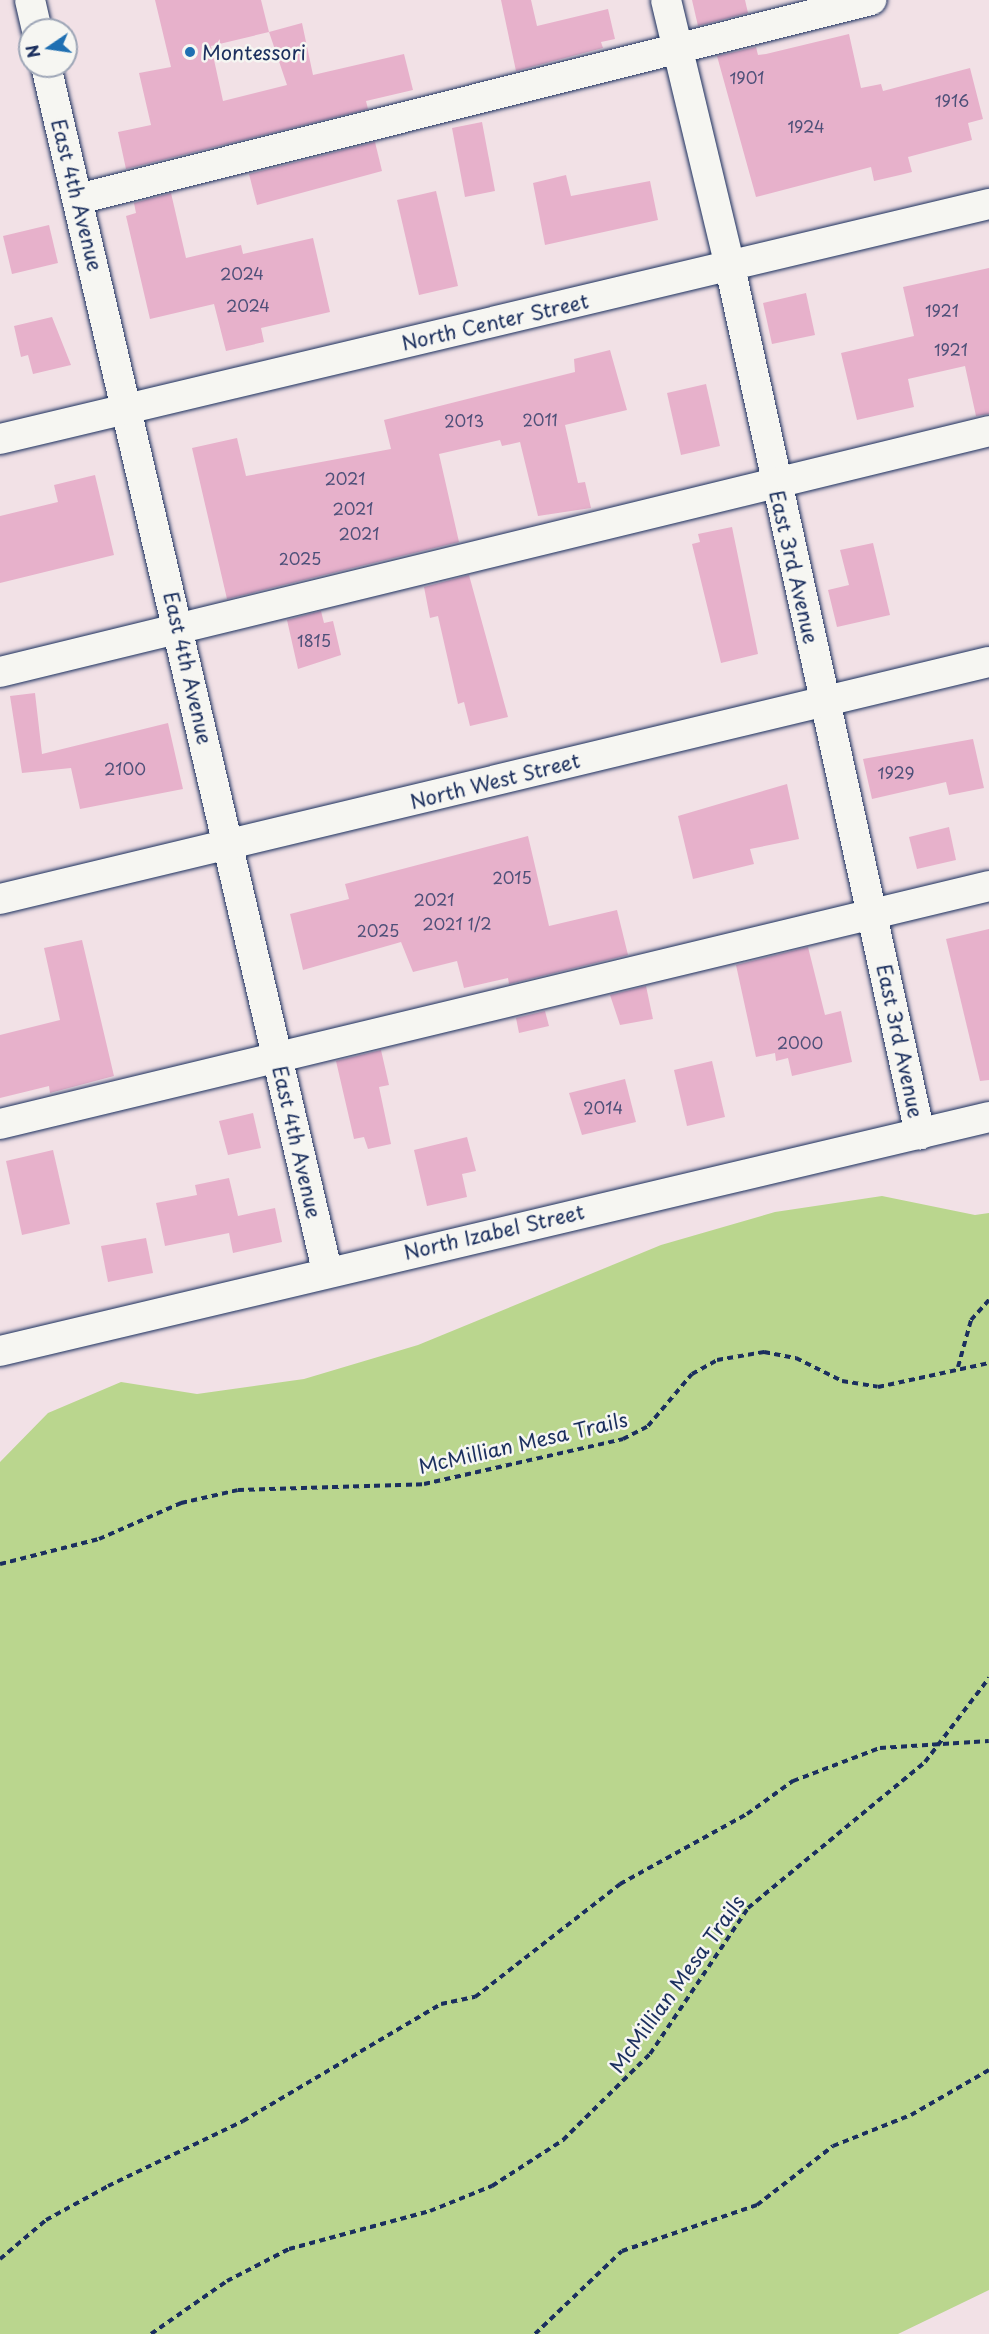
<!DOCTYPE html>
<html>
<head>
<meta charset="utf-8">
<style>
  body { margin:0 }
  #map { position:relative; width:989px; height:2334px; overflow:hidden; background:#f2e1e6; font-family:"Playpen Sans",sans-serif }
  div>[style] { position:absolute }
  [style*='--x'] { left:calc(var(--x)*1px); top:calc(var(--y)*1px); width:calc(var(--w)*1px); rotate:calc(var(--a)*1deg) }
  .green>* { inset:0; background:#bad68e }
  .building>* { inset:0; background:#e7b1cb }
  .path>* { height:4px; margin-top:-2px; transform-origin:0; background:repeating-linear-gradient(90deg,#1b2f5e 0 6px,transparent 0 10.5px) }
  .roads { filter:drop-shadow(0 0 2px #1b2f5e) drop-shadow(0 0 2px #1b2f5e) }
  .minor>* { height:30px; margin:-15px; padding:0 15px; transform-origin:15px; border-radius:15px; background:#f6f6f2 }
  .dots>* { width:16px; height:16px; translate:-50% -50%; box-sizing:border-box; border:3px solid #f6f6f2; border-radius:50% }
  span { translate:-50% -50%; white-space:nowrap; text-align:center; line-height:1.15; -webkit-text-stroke:5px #f6f6f2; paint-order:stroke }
  .number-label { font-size:16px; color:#4e5079 }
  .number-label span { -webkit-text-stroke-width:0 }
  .poi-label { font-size:20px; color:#1b2f5e }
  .left { translate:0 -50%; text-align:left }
  .street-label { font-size:20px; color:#1b2f5e }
  .north { position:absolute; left:18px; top:18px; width:60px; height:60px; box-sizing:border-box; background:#f6f6f2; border:2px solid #9ea6b7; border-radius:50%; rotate:257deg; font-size:16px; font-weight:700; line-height:24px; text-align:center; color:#1b2f5e }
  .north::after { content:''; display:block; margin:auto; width:21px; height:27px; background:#1f6fb2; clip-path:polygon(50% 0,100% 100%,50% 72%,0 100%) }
</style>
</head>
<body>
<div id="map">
  <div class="green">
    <div style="clip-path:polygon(882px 1196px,975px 1215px,989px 1213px,989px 2290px,898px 2334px,0 2334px,0 1462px,48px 1413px,121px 1382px,197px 1394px,304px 1379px,418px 1345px,661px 1245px,775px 1212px)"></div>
  </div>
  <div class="building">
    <div style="clip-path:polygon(evenodd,155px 0,261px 0,269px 32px,302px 23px,313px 75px,404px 54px,413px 90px,366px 101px,368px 109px,126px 169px,118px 132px,151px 125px,139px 73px,171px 67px,155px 0,269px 32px,287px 85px,223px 101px,211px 46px,269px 32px)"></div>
    <div style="clip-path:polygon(501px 0,531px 0,537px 26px,608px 9px,615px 39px,601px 42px,603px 48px,516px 71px)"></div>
    <div style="clip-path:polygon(692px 0,745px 0,748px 13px,698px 26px)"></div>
    <div style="clip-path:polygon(849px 34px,861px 88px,881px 84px,883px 91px,970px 68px,983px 119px,968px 123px,972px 140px,908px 157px,912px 172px,900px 175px,874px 181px,871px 167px,756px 197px,717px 56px,756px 47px,758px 55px,766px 54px)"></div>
    <div style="clip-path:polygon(482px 122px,495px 191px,465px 197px,452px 128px)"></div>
    <div style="clip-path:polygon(375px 142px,382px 171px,257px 205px,249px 174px)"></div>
    <div style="clip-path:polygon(566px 175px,571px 196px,650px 181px,658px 220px,545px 245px,533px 183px)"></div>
    <div style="clip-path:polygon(436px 191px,458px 286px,419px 295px,397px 200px)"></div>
    <div style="clip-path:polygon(171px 193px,186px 258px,241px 245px,243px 254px,313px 238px,330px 312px,261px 328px,264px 342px,226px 351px,214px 304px,150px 319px,126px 216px,136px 213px,134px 203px)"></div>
    <div style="clip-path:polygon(49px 225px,58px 263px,12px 274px,3px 236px)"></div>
    <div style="clip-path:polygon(989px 268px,989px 414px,976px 416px,965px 366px,908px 379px,914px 407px,857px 420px,841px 353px,914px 336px,903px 287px)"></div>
    <div style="clip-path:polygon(806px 293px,815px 335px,772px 344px,763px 303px)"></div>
    <div style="clip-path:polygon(52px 317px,71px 365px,33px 374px,28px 355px,21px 357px,14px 326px)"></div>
    <div style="clip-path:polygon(610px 350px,627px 410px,565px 425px,578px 483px,585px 482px,591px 508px,538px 516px,520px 442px,502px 446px,500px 440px,439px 454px,459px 542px,227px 599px,192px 448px,237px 438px,246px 476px,391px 449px,384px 420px,575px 372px,574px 359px)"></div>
    <div style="clip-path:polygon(706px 384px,720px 446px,681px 455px,667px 393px)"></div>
    <div style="clip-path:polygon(95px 475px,114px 555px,0 583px,0 516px,58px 502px,54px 485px)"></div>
    <div style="clip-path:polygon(732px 527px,758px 654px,721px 663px,692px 544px,700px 542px,698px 534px)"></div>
    <div style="clip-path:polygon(873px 543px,890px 615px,837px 627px,828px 590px,849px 585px,840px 550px)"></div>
    <div style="clip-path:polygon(469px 575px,508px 717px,470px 726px,464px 702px,458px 704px,438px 616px,430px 618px,424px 587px)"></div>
    <div style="clip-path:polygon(321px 611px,324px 623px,333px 621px,341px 655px,298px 669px,287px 620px)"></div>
    <div style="clip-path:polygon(35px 693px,42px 754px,168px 723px,183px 789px,80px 809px,71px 768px,22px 773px,10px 696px)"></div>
    <div style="clip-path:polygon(973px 739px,984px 788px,949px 795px,946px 782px,872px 799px,863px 759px)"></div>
    <div style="clip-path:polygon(787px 784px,799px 839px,750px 849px,754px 864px,693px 879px,678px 816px)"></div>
    <div style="clip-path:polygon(949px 827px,956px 860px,917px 869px,909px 837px)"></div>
    <div style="clip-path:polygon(528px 836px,549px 926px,617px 910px,628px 955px,509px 984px,508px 978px,464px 988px,457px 961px,413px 972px,401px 942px,303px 970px,290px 914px,349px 899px,345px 884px)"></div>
    <div style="clip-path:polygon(989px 929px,989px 1080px,980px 1081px,946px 939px)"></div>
    <div style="clip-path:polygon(82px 940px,114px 1076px,50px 1093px,49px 1086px,0 1098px,0 1035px,60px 1020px,44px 948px)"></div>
    <div style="clip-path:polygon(808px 947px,825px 1015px,841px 1011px,852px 1062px,792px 1076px,788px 1058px,776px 1061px,775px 1053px,756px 1057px,736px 965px)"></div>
    <div style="clip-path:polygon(646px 986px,653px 1019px,620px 1025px,610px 995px)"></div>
    <div style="clip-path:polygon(545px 1011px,549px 1026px,519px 1033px,516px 1018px)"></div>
    <div style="clip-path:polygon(381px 1050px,389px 1085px,379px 1087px,391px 1144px,368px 1149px,364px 1137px,354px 1139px,336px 1061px)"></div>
    <div style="clip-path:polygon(712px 1061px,725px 1117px,687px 1126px,674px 1070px)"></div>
    <div style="clip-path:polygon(625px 1079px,636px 1122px,582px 1135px,569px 1093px)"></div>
    <div style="clip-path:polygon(253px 1113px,261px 1148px,228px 1155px,219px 1121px)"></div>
    <div style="clip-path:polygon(467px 1137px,476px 1171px,462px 1174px,467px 1197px,427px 1206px,414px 1150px)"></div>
    <div style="clip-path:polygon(53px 1150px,70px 1224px,22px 1235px,6px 1161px)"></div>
    <div style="clip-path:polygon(229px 1178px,238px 1216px,275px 1208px,282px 1242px,233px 1253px,229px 1233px,165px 1246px,156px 1203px,197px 1195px,195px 1185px)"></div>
    <div style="clip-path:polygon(146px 1238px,153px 1273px,108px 1282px,101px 1246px)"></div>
  </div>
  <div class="path">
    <div style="--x:958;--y:1367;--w:49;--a:-74.5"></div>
    <div style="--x:971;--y:1320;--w:27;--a:-48"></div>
    <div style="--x:0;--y:1564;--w:102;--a:-14.2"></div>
    <div style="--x:99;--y:1539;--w:90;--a:-23.7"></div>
    <div style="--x:181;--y:1503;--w:58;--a:-12.8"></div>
    <div style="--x:238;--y:1490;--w:186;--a:-1.8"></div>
    <div style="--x:424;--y:1484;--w:204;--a:-12.7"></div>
    <div style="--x:623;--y:1439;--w:28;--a:-27"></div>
    <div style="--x:648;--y:1426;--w:68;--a:-49.8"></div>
    <div style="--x:692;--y:1374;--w:29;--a:-29"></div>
    <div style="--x:717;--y:1360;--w:48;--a:-9.7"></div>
    <div style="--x:764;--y:1352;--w:33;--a:11"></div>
    <div style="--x:796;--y:1358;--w:51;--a:26.6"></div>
    <div style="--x:842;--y:1381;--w:36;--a:9"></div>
    <div style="--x:878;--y:1387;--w:114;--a:-12.2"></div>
    <div style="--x:0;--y:2259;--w:60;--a:-40.3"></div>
    <div style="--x:46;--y:2220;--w:71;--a:-28.7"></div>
    <div style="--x:108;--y:2186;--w:150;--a:-25.7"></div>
    <div style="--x:243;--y:2121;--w:230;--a:-30.6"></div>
    <div style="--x:441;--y:2004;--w:35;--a:-12"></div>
    <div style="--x:475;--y:1997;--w:184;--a:-37.9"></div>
    <div style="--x:620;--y:1884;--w:145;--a:-28.9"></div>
    <div style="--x:747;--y:1814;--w:57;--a:-35.7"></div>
    <div style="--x:793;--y:1781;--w:93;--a:-20.8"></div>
    <div style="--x:880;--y:1748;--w:109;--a:-3.7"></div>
    <div style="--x:151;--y:2334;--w:93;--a:-34.9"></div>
    <div style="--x:227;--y:2281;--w:70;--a:-27.3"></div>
    <div style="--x:289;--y:2249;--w:146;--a:-15.1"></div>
    <div style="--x:430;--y:2211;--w:67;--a:-22"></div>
    <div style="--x:492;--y:2186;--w:85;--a:-32.9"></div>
    <div style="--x:563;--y:2140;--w:122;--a:-44.7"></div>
    <div style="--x:650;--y:2054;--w:176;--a:-56.1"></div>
    <div style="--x:748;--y:1908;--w:229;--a:-39.5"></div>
    <div style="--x:925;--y:1762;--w:106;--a:-52.7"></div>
    <div style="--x:535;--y:2334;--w:120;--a:-43.7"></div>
    <div style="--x:622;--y:2251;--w:143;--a:-18.8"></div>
    <div style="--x:757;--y:2205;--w:96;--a:-37.8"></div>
    <div style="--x:833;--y:2146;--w:84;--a:-21.7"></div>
    <div style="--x:911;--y:2115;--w:90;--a:-30"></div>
  </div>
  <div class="roads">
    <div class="minor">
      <div style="--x:30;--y:0;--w:31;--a:77"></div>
      <div style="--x:666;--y:0;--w:275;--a:76.5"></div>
      <div style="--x:730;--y:267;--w:888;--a:77.64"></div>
      <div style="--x:46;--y:66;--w:1237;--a:76.87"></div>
      <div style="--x:78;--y:199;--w:818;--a:-14.09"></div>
      <div style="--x:0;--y:439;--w:1017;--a:-13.37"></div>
      <div style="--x:0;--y:672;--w:1018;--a:-13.69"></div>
      <div style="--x:0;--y:899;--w:1017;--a:-13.48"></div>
      <div style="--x:0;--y:1124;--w:1017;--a:-13.53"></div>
      <div style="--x:0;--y:1351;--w:1016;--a:-13.31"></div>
    </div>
  </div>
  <div class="dots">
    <div style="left:190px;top:52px;background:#1f6fb2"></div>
  </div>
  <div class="number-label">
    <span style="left:747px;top:77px">1901</span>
    <span style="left:952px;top:100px">1916</span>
    <span style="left:806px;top:126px">1924</span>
    <span style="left:242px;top:273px">2024</span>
    <span style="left:248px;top:305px">2024</span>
    <span style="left:942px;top:310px">1921</span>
    <span style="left:951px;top:349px">1921</span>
    <span style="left:540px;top:419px">2011</span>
    <span style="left:464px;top:420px">2013</span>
    <span style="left:345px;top:478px">2021</span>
    <span style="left:353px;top:508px">2021</span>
    <span style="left:359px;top:533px">2021</span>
    <span style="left:300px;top:558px">2025</span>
    <span style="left:314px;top:640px">1815</span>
    <span style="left:125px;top:768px">2100</span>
    <span style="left:896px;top:772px">1929</span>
    <span style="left:512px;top:877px">2015</span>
    <span style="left:434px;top:899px">2021</span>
    <span style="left:457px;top:923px">2021 1/2</span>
    <span style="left:378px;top:930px">2025</span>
    <span style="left:800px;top:1042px">2000</span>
    <span style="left:603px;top:1107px">2014</span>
  </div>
  <div class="poi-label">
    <span class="left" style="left:202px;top:52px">Montessori</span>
  </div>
  <div class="street-label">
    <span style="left:77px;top:195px;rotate:76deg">East 4th Avenue</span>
    <span style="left:495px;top:322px;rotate:-13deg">North Center Street</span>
    <span style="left:794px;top:567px;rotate:77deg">East 3rd Avenue</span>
    <span style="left:188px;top:668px;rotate:77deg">East 4th Avenue</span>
    <span style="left:495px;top:781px;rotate:-14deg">North West Street</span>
    <span style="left:900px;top:1041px;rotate:78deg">East 3rd Avenue</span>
    <span style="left:297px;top:1142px;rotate:77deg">East 4th Avenue</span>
    <span style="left:494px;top:1232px;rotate:-13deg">North Izabel Street</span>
    <span style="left:523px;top:1443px;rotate:-13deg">McMillian Mesa Trails</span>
    <span style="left:677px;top:1984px;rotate:-54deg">McMillian Mesa Trails</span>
  </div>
  <div class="north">N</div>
</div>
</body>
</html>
